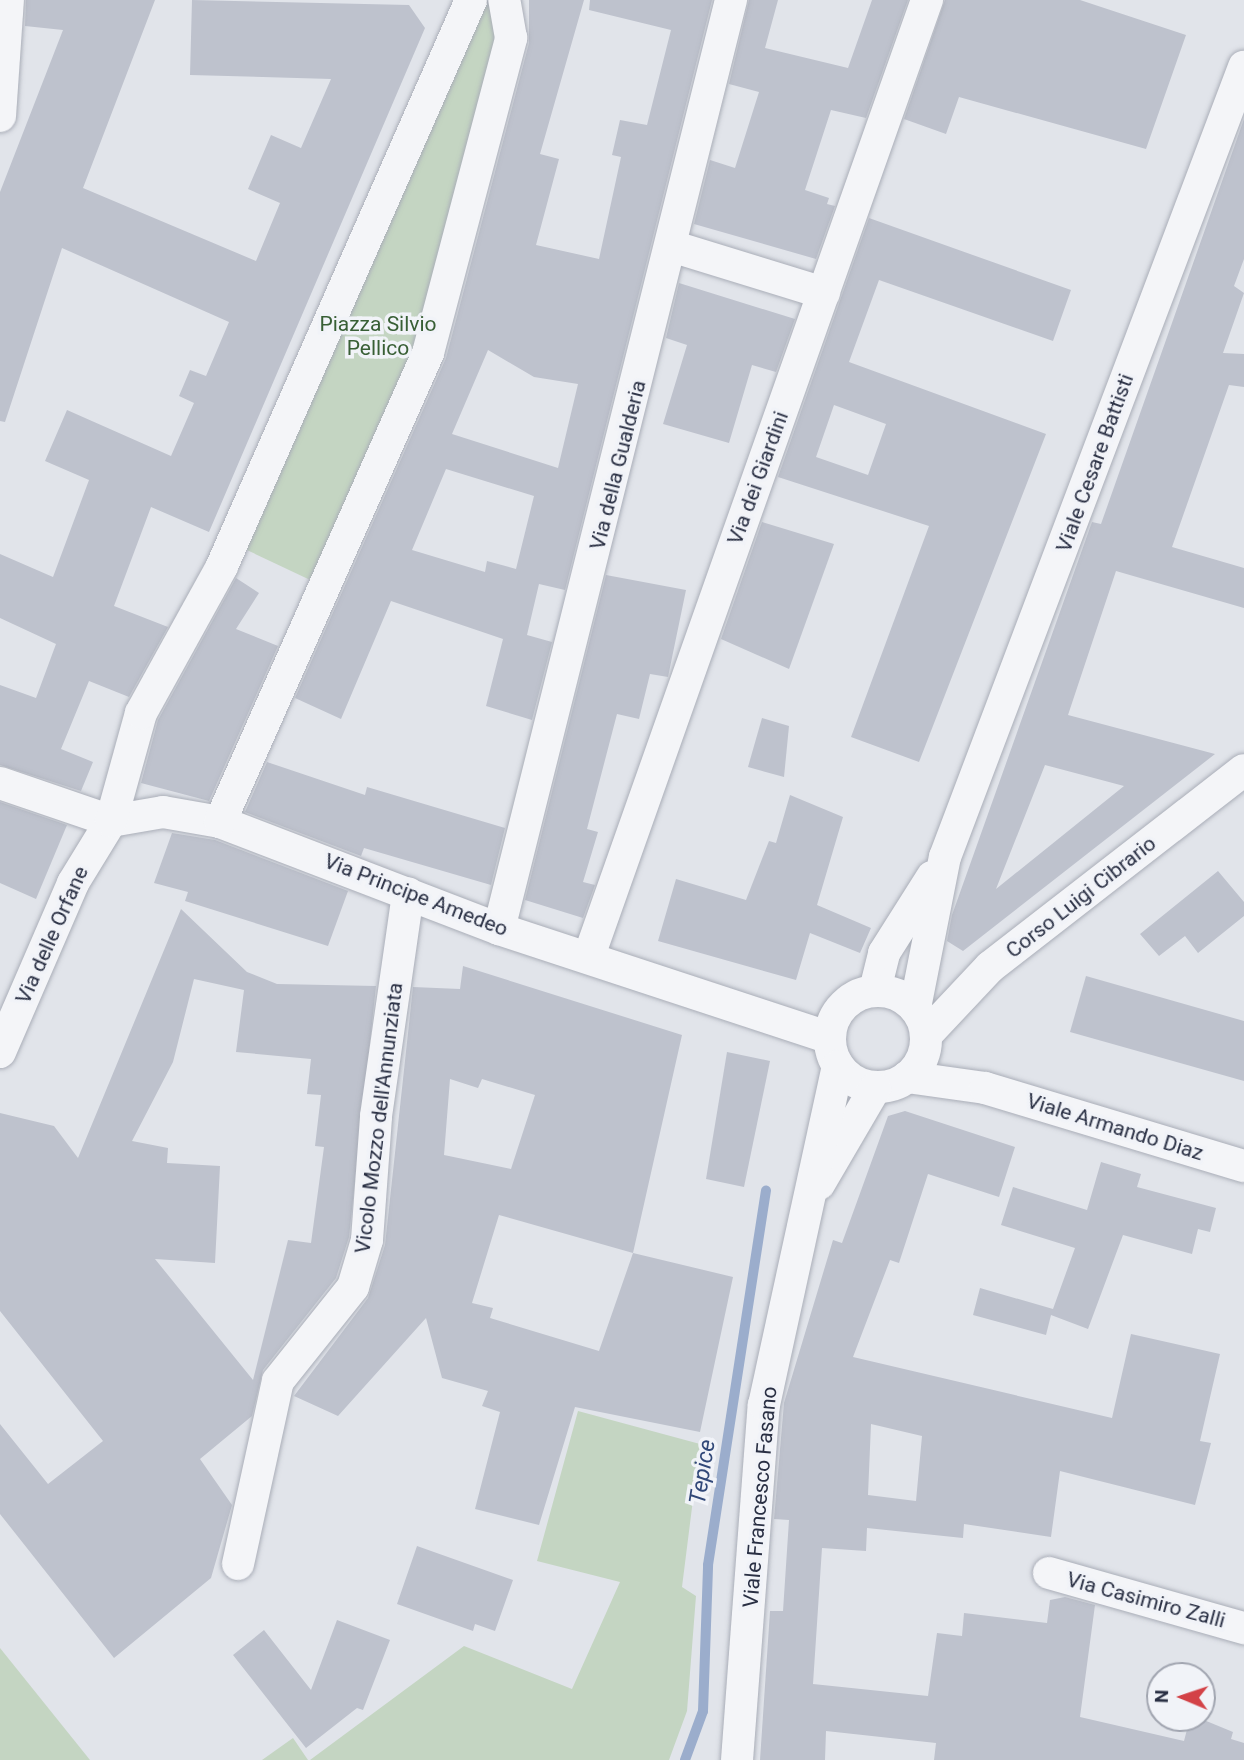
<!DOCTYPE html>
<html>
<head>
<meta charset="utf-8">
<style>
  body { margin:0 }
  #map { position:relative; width:1244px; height:1760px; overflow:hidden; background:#e1e4ea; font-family:Roboto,sans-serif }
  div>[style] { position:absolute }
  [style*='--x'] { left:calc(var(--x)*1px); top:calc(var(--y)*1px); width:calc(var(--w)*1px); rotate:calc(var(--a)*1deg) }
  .green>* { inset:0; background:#c4d5c2 }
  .stream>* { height:10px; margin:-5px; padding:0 5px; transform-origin:5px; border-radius:5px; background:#9badcc }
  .building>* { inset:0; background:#bec2cd }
  .roads { filter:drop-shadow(0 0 2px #aaaeb8) drop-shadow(0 0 2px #aaaeb8) }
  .minor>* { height:32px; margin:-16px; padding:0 16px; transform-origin:16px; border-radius:16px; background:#f4f5f8 }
  .minor>.ring { margin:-16px; padding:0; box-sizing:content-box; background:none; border:32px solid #f4f5f8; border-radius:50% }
  span { translate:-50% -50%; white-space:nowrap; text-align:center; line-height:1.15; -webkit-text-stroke:7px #f1f3f8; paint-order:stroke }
  .park-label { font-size:21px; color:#385f35 }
  .street-label { font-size:21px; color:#292f43 }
  .water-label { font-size:23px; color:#314878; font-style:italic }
  .north { position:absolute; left:1146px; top:1662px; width:70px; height:70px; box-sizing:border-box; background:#f1f3f8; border:2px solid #a1a5b0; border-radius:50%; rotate:272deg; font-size:19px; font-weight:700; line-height:28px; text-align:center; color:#292f43 }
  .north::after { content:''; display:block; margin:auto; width:24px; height:32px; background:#d34247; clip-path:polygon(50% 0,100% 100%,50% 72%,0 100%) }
</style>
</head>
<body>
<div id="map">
  <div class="green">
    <div style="clip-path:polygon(471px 0,504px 0,451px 283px,323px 586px,232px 543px)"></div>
    <div style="clip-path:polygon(578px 1411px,700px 1444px,682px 1587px,696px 1596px,687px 1711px,669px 1760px,310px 1760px,464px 1646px,572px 1689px,620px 1582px,537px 1561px)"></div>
    <div style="clip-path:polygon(0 1648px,90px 1760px,0 1760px)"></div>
    <div style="clip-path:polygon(293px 1738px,308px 1760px,262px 1760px)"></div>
  </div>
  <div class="stream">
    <div style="--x:685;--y:1760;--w:52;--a:-69.8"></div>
    <div style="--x:703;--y:1711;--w:146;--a:-88"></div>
    <div style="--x:708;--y:1565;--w:379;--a:-81.2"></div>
  </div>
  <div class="building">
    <div style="clip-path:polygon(26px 0,155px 0,83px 188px,256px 261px,280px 203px,248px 189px,271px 135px,301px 148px,331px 79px,190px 75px,192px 0,409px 5px,425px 28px,209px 532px,151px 507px,114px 606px,168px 627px,129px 697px,89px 681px,61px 749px,93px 762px,81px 791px,0 765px,0 685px,36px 698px,56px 644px,0 618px,0 554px,53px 577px,89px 480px,45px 461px,67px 410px,171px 456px,194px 403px,179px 396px,190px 370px,206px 376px,229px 322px,62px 248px,5px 422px,0 421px,0 192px,63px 30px,25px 26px)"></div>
    <div style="clip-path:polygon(evenodd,529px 0,584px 0,540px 154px,559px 159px,536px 245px,599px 259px,621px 157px,612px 155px,620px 120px,647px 125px,671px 30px,589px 10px,590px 0,712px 0,565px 590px,539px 584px,527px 635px,552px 642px,532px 720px,486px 706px,503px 639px,391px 601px,341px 719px,295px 698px,446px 358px,529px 43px,529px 0,488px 350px,534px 377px,578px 384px,558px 468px,452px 434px,488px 350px,529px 0,446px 469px,534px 496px,516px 569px,487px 561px,485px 572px,412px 550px,446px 469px)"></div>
    <div style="clip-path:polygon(749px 0,778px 0,765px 48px,848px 68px,872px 0,908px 0,866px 118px,831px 110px,805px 190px,829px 198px,827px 204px,835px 206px,816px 259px,694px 224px,710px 160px,735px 168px,759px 92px,729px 84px)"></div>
    <div style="clip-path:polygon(945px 0,1080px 0,1186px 35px,1146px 149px,959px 97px,946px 134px,904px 119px)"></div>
    <div style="clip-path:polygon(evenodd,1244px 119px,1244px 259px,1234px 286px,1244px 293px,1223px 353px,1244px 354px,1244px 387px,1229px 385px,1172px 547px,1244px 568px,1244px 608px,1116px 571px,1068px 715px,1215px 754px,963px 951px,947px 941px,952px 915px,1092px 522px,1101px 524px,1244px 119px,1045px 765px,1124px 786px,996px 889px,1045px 765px)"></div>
    <div style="clip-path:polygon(evenodd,869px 218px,1071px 290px,1053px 341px,879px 280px,849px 362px,1046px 434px,919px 762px,851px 737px,929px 526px,778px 477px,869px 218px,834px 405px,886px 424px,868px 475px,816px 457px,834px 405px)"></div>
    <div style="clip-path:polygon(679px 283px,795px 319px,776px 372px,752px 365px,729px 443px,663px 424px,687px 345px,666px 338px)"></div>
    <div style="clip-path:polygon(762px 522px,834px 544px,789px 669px,721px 639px)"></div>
    <div style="clip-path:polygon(606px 575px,686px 590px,668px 677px,650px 674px,639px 719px,617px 714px,587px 829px,598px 832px,583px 882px,595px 885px,583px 918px,525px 900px)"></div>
    <div style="clip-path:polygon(236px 578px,259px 593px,236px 629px,278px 646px,209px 801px,141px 783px,158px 720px)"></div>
    <div style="clip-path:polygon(762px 718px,789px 726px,784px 777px,748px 767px)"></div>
    <div style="clip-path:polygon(267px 762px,365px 795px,367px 787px,505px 828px,491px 885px,364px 848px,361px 856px,245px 812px)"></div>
    <div style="clip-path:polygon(790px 795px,843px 817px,817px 905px,871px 928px,860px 953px,810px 933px,796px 980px,658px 941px,676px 879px,746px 900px,769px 841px,776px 843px)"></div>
    <div style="clip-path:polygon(0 802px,67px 825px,36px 899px,0 883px)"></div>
    <div style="clip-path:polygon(172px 833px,215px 840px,348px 891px,328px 946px,185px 901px,188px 892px,154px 883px)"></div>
    <div style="clip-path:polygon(1218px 871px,1244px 902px,1244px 916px,1198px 953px,1185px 936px,1159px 956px,1140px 934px)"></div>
    <div style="clip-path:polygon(evenodd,181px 909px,247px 972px,277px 984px,376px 986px,349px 1237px,336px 1278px,263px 1370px,252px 1416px,200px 1459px,232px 1505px,211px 1578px,114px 1658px,0 1514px,0 1424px,48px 1484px,103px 1441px,0 1311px,0 1113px,54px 1126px,78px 1158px,181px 909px,194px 979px,244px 990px,236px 1052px,311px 1059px,307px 1094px,321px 1095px,315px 1146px,324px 1147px,311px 1243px,288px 1240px,253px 1380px,155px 1259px,215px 1263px,220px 1166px,167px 1163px,168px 1148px,132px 1141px,173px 1062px,194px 979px)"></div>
    <div style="clip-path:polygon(evenodd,463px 966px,682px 1035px,633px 1253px,733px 1277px,700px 1432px,575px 1407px,539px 1525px,475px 1509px,500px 1412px,482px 1406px,488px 1391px,442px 1378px,426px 1318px,338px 1416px,294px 1396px,368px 1298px,385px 1245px,413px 987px,460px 989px,463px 966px,450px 1079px,478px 1088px,482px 1079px,535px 1095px,511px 1169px,444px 1155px,450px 1079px,463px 966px,499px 1215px,633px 1253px,599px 1351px,490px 1318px,493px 1308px,472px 1303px,499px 1215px)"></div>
    <div style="clip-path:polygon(1086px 976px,1244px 1021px,1244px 1081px,1070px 1032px)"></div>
    <div style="clip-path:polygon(727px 1052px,770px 1061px,744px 1187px,706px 1179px)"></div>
    <div style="clip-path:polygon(evenodd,905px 1111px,1015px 1147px,999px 1197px,928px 1174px,899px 1263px,890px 1260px,853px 1357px,1112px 1418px,1131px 1334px,1220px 1354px,1200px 1441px,1211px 1443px,1195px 1505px,1060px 1471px,1051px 1537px,964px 1524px,963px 1538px,867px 1528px,866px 1551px,822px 1548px,813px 1684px,928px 1696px,937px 1633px,962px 1636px,964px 1613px,1047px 1623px,1050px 1600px,1065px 1597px,1095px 1605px,1080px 1717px,1184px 1741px,1190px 1718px,1199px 1718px,1233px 1732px,1231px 1739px,1244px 1743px,1244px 1760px,934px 1760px,936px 1743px,826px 1731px,825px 1760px,760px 1760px,770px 1611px,783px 1611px,789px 1520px,774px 1519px,784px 1403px,833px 1240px,842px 1243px,888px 1116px,905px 1111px,871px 1424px,922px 1436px,916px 1501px,868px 1495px,871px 1424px)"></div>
    <div style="clip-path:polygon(1101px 1162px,1141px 1174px,1137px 1187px,1216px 1208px,1210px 1232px,1198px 1229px,1192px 1254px,1123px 1235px,1088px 1329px,1051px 1315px,1046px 1335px,973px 1315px,980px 1288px,1053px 1309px,1075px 1248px,1001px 1225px,1013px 1187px,1087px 1210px)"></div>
    <div style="clip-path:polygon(417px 1546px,513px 1580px,495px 1631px,475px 1624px,473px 1631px,397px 1604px)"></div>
    <div style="clip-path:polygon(337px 1620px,390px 1640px,363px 1710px,357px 1708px,306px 1748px,233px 1655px,264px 1630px,311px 1690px)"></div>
  </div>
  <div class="roads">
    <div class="minor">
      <div style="--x:0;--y:116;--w:116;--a:-86.1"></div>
      <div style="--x:671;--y:246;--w:160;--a:17.1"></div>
      <div style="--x:0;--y:783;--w:117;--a:18.9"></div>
      <div style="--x:111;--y:821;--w:53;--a:-9.8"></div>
      <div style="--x:163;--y:812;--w:58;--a:10"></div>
      <div style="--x:220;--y:822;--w:299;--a:21"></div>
      <div style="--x:499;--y:929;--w:348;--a:18.2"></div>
      <div style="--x:220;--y:822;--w:513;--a:-66.08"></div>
      <div style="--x:428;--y:353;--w:326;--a:-75.2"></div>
      <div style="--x:511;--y:38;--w:39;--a:-100"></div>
      <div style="--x:499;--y:929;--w:958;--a:-75.98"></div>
      <div style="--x:589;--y:956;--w:1014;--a:-70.53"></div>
      <div style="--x:875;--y:990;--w:38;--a:-76"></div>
      <div style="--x:884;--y:953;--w:90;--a:-57.7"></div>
      <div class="ring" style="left:830px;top:991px;width:64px;height:64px"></div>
      <div style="--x:915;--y:1008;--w:154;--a:-78.8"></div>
      <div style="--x:945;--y:857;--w:845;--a:-69.27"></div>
      <div style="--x:927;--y:1034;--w:92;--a:-46.8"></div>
      <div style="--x:990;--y:967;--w:321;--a:-37.8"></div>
      <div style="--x:0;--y:1052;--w:184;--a:-66.6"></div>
      <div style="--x:73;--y:883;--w:73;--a:-58.5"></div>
      <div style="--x:111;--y:821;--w:112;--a:-74.5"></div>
      <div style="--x:141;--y:713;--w:168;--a:-61.1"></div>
      <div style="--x:222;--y:566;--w:618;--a:-66.25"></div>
      <div style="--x:907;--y:1077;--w:79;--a:8"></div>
      <div style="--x:985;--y:1088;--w:270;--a:16.8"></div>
      <div style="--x:819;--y:1184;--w:111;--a:-59.7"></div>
      <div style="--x:238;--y:1564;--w:187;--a:-77.7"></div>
      <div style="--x:278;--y:1381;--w:120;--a:-51.4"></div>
      <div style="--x:353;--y:1287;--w:49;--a:-73.4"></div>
      <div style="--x:367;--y:1240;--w:124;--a:-85.8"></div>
      <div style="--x:376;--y:1116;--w:225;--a:-81.8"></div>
      <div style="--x:1049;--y:1573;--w:203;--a:15.8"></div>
      <div style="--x:737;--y:1760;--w:356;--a:-85.7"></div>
      <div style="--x:764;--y:1405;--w:347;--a:-77.7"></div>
    </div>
  </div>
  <div class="park-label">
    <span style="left:378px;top:336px">Piazza Silvio<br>Pellico</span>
  </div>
  <div class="street-label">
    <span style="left:1095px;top:463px;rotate:-70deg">Viale Cesare Battisti</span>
    <span style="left:618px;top:465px;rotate:-76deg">Via della Gualderia</span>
    <span style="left:758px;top:478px;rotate:-70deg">Via dei Giardini</span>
    <span style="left:416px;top:895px;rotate:21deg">Via Principe Amedeo</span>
    <span style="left:1081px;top:897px;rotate:-38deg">Corso Luigi Cibrario</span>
    <span style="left:52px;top:935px;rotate:-66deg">Via delle Orfane</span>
    <span style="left:379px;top:1118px;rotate:-83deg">Vicolo Mozzo dell'Annunziata</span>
    <span style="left:1115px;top:1127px;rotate:17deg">Viale Armando Diaz</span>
    <span style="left:760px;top:1497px;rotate:-85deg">Viale Francesco Fasano</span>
    <span style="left:1146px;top:1600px;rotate:15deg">Via Casimiro Zalli</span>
  </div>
  <div class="water-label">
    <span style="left:703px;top:1472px;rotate:-81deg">Tepice</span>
  </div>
  <div class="north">N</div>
</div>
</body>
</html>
